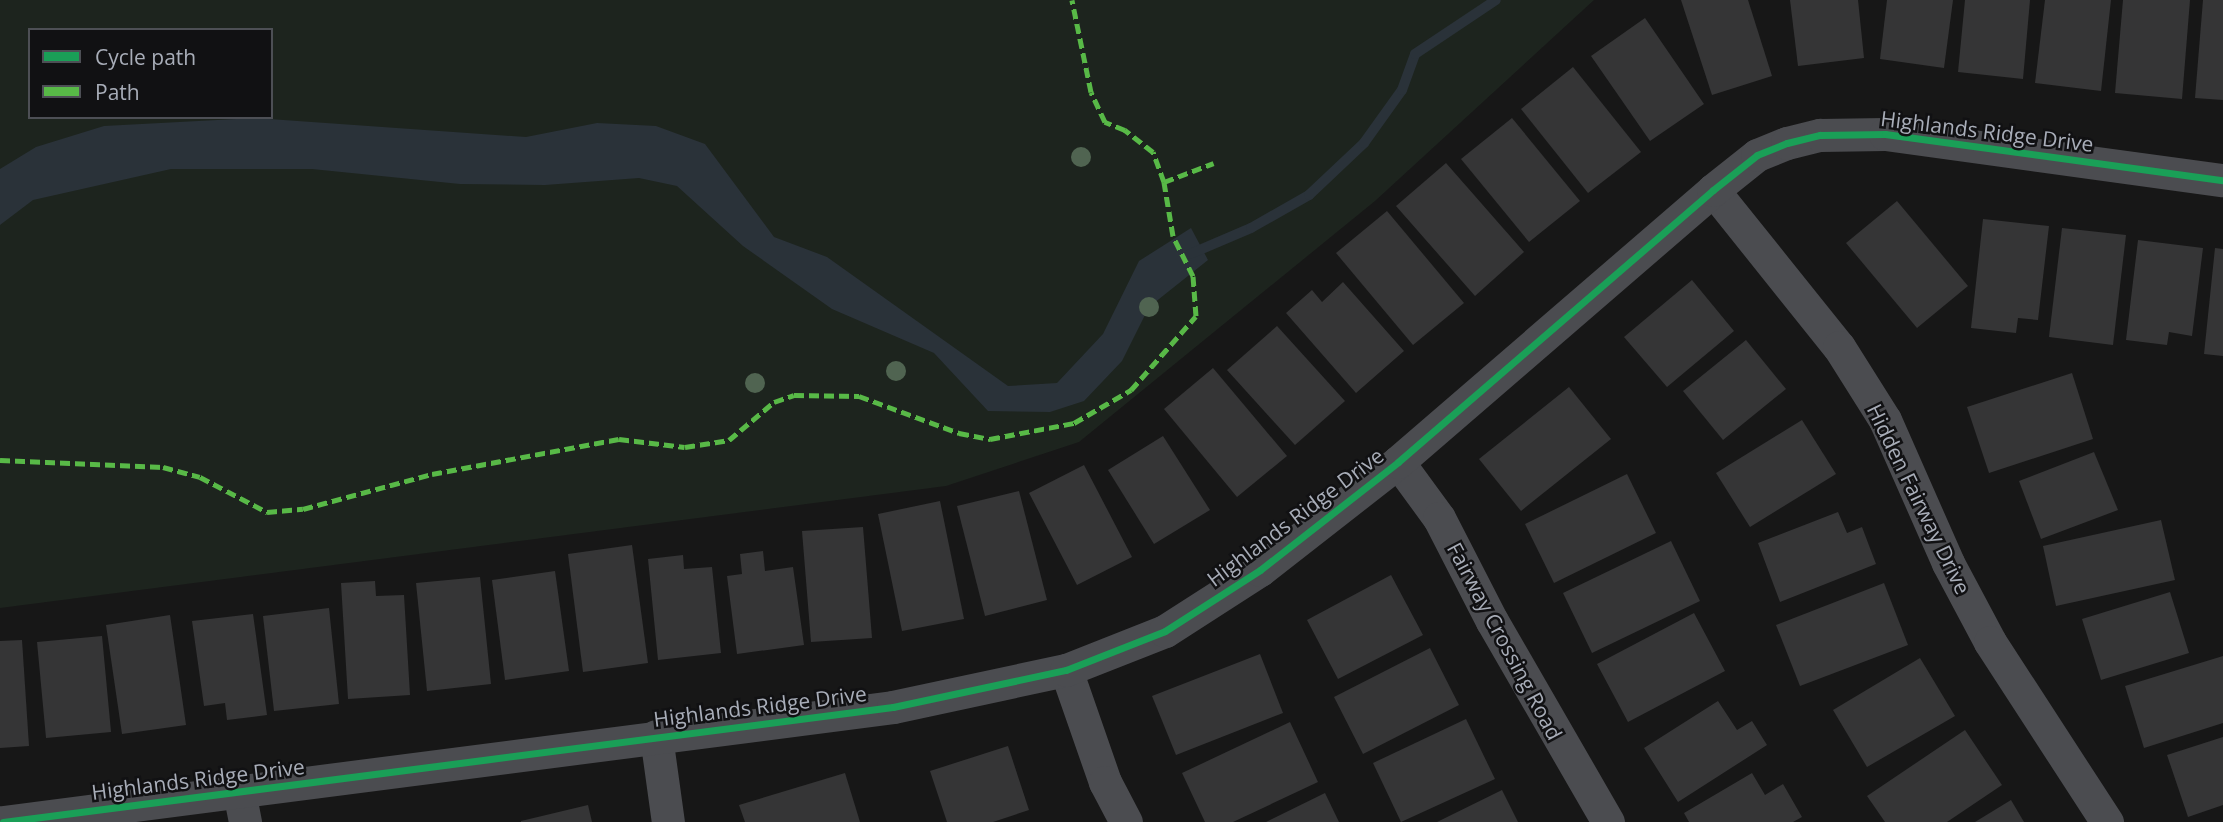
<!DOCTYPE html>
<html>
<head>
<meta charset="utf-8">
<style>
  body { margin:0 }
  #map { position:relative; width:2223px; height:822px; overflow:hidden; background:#171717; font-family:"Open Sans",sans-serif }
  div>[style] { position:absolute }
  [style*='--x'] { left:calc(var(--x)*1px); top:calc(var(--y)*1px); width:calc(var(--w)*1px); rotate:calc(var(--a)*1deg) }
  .green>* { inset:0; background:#1d241e }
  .water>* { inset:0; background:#2a3239 }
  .stream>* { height:10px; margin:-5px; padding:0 5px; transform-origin:5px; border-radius:5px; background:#2a3239 }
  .building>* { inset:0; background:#353536 }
  .minor>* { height:33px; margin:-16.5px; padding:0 16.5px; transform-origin:16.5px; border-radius:16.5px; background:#4b4c50 }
  .quiet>* { height:5px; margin-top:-2.5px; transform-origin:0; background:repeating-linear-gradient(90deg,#58b947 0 10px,transparent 0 15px) }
  .cycleway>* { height:7px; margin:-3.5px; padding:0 3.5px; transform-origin:3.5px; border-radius:3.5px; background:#1a9f57 }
  .trees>* { width:20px; height:20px; margin:-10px; border-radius:50%; background:#506451 }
  span { translate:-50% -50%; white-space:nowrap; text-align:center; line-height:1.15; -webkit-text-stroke:5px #111113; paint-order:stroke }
  .street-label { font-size:21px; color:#a8adb8 }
  .legend { position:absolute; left:28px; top:28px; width:245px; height:91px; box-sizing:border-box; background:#111113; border:2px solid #4d4f55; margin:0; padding:9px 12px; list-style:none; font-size:21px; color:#a8adb8 }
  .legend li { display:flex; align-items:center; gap:14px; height:35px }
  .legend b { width:35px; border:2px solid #4d4f55 }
</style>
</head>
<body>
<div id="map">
  <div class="green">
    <div style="clip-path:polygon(evenodd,0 0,1594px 0,1375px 201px,1079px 442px,946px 486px,0 608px,0 0,30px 30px,271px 30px,271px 117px,30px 117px,30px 30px)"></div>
  </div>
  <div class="water">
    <div style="clip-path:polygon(255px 118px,526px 137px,597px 123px,656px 126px,705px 144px,774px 237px,827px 257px,1008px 386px,1057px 383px,1103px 334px,1139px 261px,1191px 228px,1208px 260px,1149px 307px,1122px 361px,1084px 401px,1050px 412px,988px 411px,934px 353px,832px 309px,743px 246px,677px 186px,639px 178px,545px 185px,460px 184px,312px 169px,171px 169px,33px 200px,0 225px,0 169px,36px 147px,104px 126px)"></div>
  </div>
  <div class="stream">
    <div style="--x:1190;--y:254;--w:66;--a:-23.1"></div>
    <div style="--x:1251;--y:228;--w:67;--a:-29.6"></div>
    <div style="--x:1309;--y:195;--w:76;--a:-43.4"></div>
    <div style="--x:1364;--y:143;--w:65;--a:-54.4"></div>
    <div style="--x:1402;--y:90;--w:38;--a:-70"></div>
    <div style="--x:1415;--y:54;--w:97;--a:-33.7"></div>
  </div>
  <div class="building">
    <div style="clip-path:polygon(1681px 0,1748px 0,1772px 76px,1712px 95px)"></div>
    <div style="clip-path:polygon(1790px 0,1858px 0,1864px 58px,1798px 66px)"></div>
    <div style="clip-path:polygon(1887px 0,1953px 0,1944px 68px,1880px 59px)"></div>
    <div style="clip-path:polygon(1965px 0,2030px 0,2023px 79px,1958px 72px)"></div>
    <div style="clip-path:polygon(2045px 0,2111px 0,2101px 91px,2035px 83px)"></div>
    <div style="clip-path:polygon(2123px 0,2190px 0,2182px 99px,2115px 93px)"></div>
    <div style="clip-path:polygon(2203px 0,2223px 0,2223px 100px,2195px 98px)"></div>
    <div style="clip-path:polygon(1645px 18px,1704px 104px,1650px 141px,1591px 56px)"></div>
    <div style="clip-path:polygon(1573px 67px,1641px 152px,1588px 193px,1521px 109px)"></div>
    <div style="clip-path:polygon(1512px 118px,1580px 201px,1529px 242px,1461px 159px)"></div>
    <div style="clip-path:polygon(1446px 163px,1524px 252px,1475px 296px,1396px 206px)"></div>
    <div style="clip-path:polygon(1897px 201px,1968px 286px,1917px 328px,1846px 243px)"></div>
    <div style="clip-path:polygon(1387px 211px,1464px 303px,1413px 345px,1336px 253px)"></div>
    <div style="clip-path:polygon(1983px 219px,2049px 226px,2038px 320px,2018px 318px,2016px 333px,1971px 328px)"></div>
    <div style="clip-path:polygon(2062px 228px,2126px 235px,2113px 345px,2049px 337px)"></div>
    <div style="clip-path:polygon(2138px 240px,2203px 248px,2192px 336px,2169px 332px,2167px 345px,2126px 340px)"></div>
    <div style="clip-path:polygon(2215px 248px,2223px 249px,2223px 356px,2204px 354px)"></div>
    <div style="clip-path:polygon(1692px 280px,1734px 331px,1667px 387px,1624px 337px)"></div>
    <div style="clip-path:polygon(1343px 282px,1404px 351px,1356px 393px,1286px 313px,1312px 290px,1322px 302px)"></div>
    <div style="clip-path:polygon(1277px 326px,1345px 401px,1295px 445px,1227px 370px)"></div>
    <div style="clip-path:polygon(1746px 340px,1786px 389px,1723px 440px,1683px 391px)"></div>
    <div style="clip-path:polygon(1213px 368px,1287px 456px,1237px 497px,1164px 409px)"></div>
    <div style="clip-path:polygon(2072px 373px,2093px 439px,1989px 473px,1967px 407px)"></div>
    <div style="clip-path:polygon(1569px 387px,1611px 439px,1521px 511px,1479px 459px)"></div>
    <div style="clip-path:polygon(1802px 420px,1836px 474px,1750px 527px,1716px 473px)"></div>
    <div style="clip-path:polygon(1163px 436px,1210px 510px,1154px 544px,1108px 470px)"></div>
    <div style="clip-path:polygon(2094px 452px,2118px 510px,2041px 539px,2019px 481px)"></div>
    <div style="clip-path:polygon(1084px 465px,1132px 557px,1077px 585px,1029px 493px)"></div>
    <div style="clip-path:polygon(1627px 474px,1656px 533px,1554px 583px,1525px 524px)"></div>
    <div style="clip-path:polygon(1019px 491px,1047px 600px,985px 616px,957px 506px)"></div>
    <div style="clip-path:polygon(940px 501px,964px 619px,902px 631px,878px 514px)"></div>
    <div style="clip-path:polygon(1838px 512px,1847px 533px,1862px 527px,1876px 564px,1780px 602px,1758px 543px)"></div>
    <div style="clip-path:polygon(2161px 520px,2175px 580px,2056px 606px,2043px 546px)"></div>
    <div style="clip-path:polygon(863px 527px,872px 638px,811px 642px,802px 531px)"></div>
    <div style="clip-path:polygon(1671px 541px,1700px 601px,1592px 653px,1563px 593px)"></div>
    <div style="clip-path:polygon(632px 545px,648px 663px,583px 672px,568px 554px)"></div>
    <div style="clip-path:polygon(763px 551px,765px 571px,793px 567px,804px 645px,737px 654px,727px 576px,742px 574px,740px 554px)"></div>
    <div style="clip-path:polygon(683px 555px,684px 569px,712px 567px,721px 653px,658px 660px,648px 559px)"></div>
    <div style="clip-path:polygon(555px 571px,569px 671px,505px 680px,492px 580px)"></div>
    <div style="clip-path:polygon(1391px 575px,1423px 635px,1338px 679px,1307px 620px)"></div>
    <div style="clip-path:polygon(480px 577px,491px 684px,427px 691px,416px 583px)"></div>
    <div style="clip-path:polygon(375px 581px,376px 596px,404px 595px,410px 695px,348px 699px,341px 583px)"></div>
    <div style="clip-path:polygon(1884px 583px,1908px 645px,1800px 686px,1776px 625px)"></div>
    <div style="clip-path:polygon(2170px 592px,2189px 653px,2101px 680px,2082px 619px)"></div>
    <div style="clip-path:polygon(329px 608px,339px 704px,274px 711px,263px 616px)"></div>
    <div style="clip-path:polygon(1694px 613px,1725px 671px,1628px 722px,1597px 664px)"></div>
    <div style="clip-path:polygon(253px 614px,267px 715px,227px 720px,225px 703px,204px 706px,192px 621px)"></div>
    <div style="clip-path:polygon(170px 615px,186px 725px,122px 734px,106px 625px)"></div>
    <div style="clip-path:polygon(102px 636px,111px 732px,46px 738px,37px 642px)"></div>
    <div style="clip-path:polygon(22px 640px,29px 746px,0 748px,0 641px)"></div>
    <div style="clip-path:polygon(1430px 648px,1459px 705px,1363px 754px,1334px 697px)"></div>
    <div style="clip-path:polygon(1260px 654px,1283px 713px,1176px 755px,1152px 696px)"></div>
    <div style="clip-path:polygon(2223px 656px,2223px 723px,2144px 748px,2125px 686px)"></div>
    <div style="clip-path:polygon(1920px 658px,1955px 716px,1867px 767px,1833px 710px)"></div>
    <div style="clip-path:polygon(1718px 701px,1737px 730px,1752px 721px,1767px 745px,1678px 802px,1644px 748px)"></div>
    <div style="clip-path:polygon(1466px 719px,1495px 779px,1401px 822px,1373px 763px)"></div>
    <div style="clip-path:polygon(1290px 722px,1318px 782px,1233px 822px,1205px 822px,1182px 773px)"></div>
    <div style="clip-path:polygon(1965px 730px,2002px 785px,1947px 822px,1885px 822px,1867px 796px)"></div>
    <div style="clip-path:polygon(2223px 737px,2223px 805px,2188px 817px,2167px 755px)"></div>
    <div style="clip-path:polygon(1008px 746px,1029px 810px,993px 822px,947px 822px,930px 771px)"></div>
    <div style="clip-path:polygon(845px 773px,860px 822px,745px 822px,739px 805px)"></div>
    <div style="clip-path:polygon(1752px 773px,1765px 795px,1783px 784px,1802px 817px,1793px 822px,1689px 822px,1684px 813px)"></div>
    <div style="clip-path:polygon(1502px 790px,1518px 822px,1437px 822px)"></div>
    <div style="clip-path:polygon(1325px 793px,1339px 822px,1266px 822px)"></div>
    <div style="clip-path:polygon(2011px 800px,2024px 822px,1975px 822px)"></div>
    <div style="clip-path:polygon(588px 805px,592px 822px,521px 822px,521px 821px)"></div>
  </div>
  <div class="minor">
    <div style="--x:1713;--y:190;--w:201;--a:51.3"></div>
    <div style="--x:1839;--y:347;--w:86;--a:57.8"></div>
    <div style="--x:1885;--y:420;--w:156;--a:66.2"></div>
    <div style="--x:1948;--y:563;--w:89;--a:62"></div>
    <div style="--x:1990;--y:642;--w:215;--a:57"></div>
    <div style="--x:1398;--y:462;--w:69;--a:53.8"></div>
    <div style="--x:1439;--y:518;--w:116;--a:62.8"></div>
    <div style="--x:1492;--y:621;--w:232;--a:60"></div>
    <div style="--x:1066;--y:670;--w:119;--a:70.8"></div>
    <div style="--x:1105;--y:782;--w:45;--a:62.3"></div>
    <div style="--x:656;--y:736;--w:87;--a:82.1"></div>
    <div style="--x:239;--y:791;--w:32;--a:79"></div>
    <div style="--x:3;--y:822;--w:897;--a:-7.36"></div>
    <div style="--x:893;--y:707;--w:177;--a:-12.1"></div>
    <div style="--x:1066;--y:670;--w:106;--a:-21.5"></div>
    <div style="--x:1165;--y:631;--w:113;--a:-32.7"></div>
    <div style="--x:1260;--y:570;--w:175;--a:-38"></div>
    <div style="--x:1398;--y:462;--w:416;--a:-40.8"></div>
    <div style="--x:1713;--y:190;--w:56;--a:-38.5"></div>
    <div style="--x:1757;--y:155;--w:32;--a:-22"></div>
    <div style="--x:1787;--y:143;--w:34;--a:-14"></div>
    <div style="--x:1820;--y:135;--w:65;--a:-0.9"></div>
    <div style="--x:1885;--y:134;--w:341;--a:7.8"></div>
  </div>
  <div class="quiet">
    <div style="--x:1164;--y:182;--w:53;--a:-20.8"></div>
    <div style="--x:0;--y:460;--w:163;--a:2.5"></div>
    <div style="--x:163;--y:467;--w:38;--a:15"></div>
    <div style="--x:200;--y:477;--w:76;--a:27.6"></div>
    <div style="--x:267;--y:512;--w:36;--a:-5"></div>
    <div style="--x:303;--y:509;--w:134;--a:-15.2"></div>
    <div style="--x:432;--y:474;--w:190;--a:-10.6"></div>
    <div style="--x:619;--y:439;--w:66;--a:6.9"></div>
    <div style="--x:685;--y:447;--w:45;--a:-9"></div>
    <div style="--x:729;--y:440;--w:59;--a:-40.2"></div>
    <div style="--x:774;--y:402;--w:21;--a:-19"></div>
    <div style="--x:794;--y:395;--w:65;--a:0.9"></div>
    <div style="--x:859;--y:396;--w:107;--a:20.3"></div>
    <div style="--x:959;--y:433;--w:32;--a:11"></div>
    <div style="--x:990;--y:439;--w:86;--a:-10.8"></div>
    <div style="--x:1074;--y:423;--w:66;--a:-30.1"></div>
    <div style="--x:1131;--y:390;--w:98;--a:-48.7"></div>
    <div style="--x:1196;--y:316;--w:40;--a:-94.3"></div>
    <div style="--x:1193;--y:276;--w:45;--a:-116.6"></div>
    <div style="--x:1173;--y:236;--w:55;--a:-99.5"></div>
    <div style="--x:1164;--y:182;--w:32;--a:-110"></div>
    <div style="--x:1153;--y:152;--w:36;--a:-142"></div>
    <div style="--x:1125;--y:130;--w:22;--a:-158"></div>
    <div style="--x:1105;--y:122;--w:33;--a:-115"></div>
    <div style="--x:1091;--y:92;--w:94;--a:-101.7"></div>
  </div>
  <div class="cycleway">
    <div style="--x:3;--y:822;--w:897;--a:-7.36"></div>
    <div style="--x:893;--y:707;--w:177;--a:-12.1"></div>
    <div style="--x:1066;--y:670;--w:106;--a:-21.5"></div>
    <div style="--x:1165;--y:631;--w:113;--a:-32.7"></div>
    <div style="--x:1260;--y:570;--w:175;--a:-38"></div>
    <div style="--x:1398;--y:462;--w:416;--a:-40.8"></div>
    <div style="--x:1713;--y:190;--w:56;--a:-38.5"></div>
    <div style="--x:1757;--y:155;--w:32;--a:-22"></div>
    <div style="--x:1787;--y:143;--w:34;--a:-14"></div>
    <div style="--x:1820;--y:135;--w:65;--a:-0.9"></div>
    <div style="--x:1885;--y:134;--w:341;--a:7.8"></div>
  </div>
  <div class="trees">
    <div style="left:1081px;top:157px"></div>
    <div style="left:1149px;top:307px"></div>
    <div style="left:896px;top:371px"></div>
    <div style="left:755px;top:383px"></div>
  </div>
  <div class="street-label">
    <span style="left:1987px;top:131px;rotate:7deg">Highlands Ridge Drive</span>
    <span style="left:1919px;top:499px;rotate:64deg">Hidden Fairway Drive</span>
    <span style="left:1295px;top:517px;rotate:-37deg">Highlands Ridge Drive</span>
    <span style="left:1505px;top:641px;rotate:62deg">Fairway Crossing Road</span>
    <span style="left:760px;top:706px;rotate:-7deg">Highlands Ridge Drive</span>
    <span style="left:198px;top:779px;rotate:-7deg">Highlands Ridge Drive</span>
  </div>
  <ul class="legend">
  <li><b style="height:9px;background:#1a9f57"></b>Cycle path</li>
  <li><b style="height:9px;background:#58b947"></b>Path</li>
  </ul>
</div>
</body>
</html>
